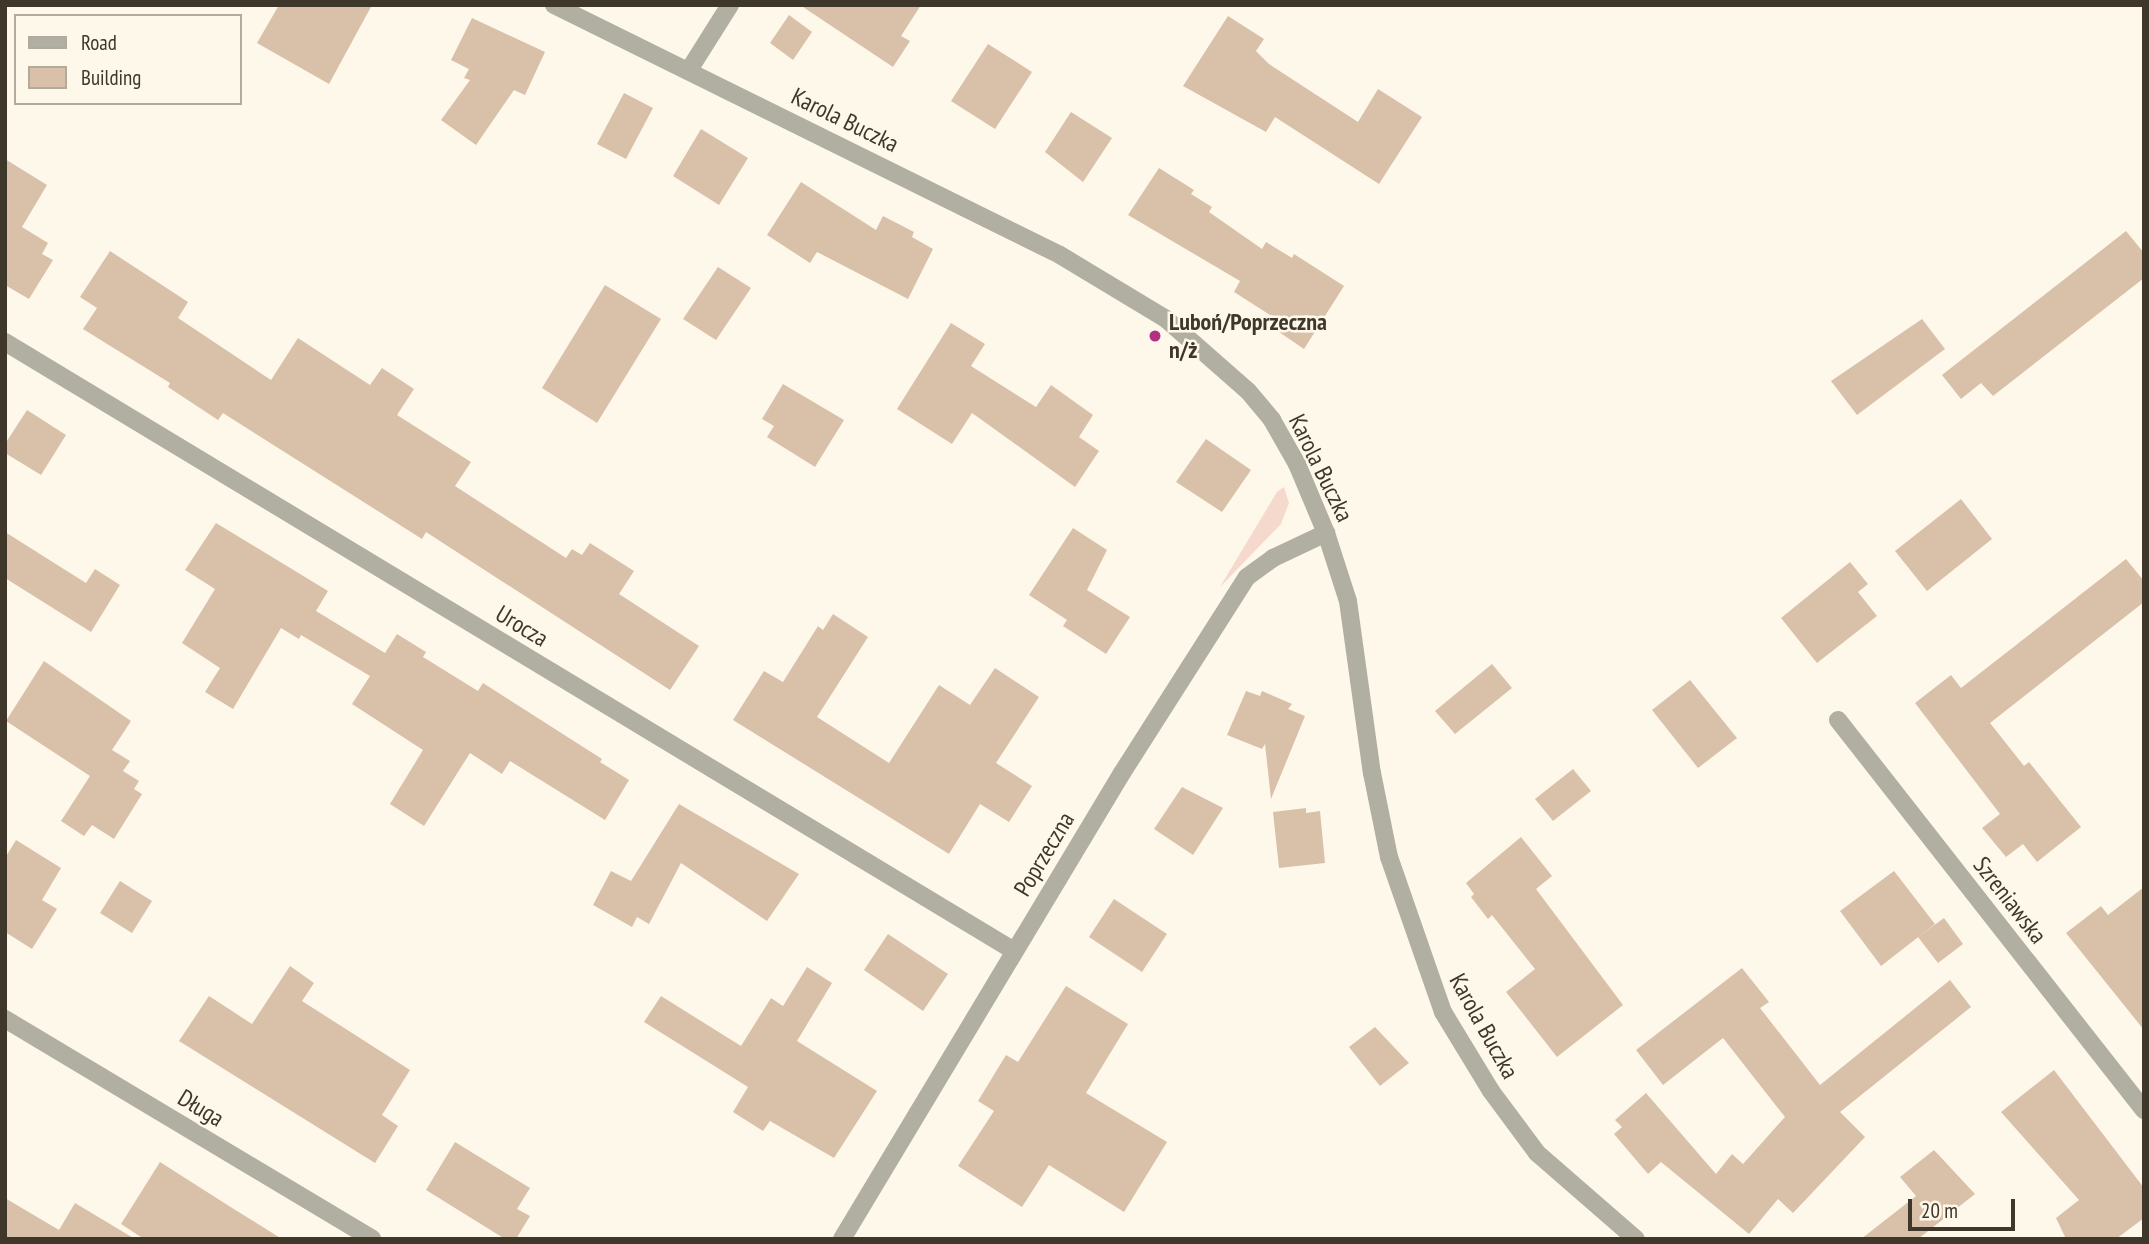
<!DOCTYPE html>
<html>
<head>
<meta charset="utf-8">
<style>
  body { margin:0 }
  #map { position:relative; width:2149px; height:1244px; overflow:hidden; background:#fef8eb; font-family:"PT Sans Narrow",sans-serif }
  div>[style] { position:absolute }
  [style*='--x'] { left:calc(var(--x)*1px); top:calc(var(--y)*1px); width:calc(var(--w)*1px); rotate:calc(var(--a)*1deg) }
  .green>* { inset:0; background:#f4d9cc }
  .building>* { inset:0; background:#d9c0a9 }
  .minor>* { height:18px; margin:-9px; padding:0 9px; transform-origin:9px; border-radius:9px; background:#b0afa1 }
  .dots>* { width:19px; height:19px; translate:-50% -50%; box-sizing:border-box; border:4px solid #fef8eb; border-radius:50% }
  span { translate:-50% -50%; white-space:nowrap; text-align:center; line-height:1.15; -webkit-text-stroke:5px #fef8eb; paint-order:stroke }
  .street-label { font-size:24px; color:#3e372a }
  .poi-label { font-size:24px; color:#3e372a; font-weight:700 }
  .left { translate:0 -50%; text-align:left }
  .frame { position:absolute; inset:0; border:7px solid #3e372a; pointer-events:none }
  .legend { position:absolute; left:14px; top:14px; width:228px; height:91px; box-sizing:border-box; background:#fef8eb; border:2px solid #b1ab9e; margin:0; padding:9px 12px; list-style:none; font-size:21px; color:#3e372a }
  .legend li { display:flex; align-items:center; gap:14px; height:35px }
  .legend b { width:35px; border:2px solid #b1ab9e }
  .scale { position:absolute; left:1908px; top:1199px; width:107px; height:32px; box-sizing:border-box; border:4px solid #3e372a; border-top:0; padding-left:9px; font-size:21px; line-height:24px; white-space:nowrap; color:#3e372a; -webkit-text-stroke:5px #fef8eb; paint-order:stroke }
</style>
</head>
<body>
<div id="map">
  <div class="green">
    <div style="clip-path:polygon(1284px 487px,1289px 503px,1281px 524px,1220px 587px,1277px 492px)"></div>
  </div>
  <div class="building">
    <div style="clip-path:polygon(279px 5px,372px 5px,329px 84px,257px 43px)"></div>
    <div style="clip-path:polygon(800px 5px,921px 5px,901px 36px,910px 41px,893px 67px)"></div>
    <div style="clip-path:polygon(789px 15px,812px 32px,793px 60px,770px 43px)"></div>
    <div style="clip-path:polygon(1228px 16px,1264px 39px,1256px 51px,1269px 64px,1358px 122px,1378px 89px,1422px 117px,1379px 184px,1275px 117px,1266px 132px,1183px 86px)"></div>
    <div style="clip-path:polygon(472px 18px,545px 52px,525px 95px,514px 90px,476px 145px,441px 120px,470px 80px,464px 78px,469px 69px,451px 60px)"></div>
    <div style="clip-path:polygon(988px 44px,1032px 72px,995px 129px,951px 101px)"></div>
    <div style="clip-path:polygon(624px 93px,653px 108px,626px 159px,597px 144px)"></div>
    <div style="clip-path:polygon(1071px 112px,1112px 138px,1083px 182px,1045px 152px)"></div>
    <div style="clip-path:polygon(701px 129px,748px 158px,719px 205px,673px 176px)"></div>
    <div style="clip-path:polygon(5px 159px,47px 185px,22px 227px,48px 243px,42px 254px,53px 260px,29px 299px,5px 285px)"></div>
    <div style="clip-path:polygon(1159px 168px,1194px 190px,1191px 194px,1212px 207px,1209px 212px,1262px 249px,1266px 242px,1292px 258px,1294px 254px,1344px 286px,1304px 349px,1279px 332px,1284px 324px,1234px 292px,1240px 281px,1128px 215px)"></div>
    <div style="clip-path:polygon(801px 182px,876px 230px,883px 216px,914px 232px,912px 237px,933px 249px,908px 299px,817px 252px,810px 263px,767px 235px)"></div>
    <div style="clip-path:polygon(2126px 231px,2144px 253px,2144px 278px,1993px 396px,1981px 383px,1961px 399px,1942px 375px)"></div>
    <div style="clip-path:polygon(110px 251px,188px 302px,178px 318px,271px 380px,298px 338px,370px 385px,382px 368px,414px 389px,397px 415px,471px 462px,455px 486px,566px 558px,572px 549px,582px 555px,590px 543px,634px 571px,619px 594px,699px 646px,670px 690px,426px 532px,422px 539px,223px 413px,218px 420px,168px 387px,170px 383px,83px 329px,97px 308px,80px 297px)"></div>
    <div style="clip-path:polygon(718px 267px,751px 288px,716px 340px,683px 319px)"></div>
    <div style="clip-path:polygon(605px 285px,661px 319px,597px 423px,542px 388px)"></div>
    <div style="clip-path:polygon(1922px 319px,1945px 349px,1857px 415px,1831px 381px)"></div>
    <div style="clip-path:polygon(951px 323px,985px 344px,971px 366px,1036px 407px,1051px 385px,1093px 415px,1079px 437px,1099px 451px,1075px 487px,972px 413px,952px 444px,897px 409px)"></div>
    <div style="clip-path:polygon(783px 384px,844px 420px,815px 467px,767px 437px,774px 426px,762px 419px)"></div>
    <div style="clip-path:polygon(27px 410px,66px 435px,41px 475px,5px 453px,5px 444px)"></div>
    <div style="clip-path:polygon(1206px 439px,1251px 470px,1222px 512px,1176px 482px)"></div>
    <div style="clip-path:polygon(1961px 499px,1992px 539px,1927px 591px,1895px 551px)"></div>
    <div style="clip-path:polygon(216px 523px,328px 591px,316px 611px,385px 653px,397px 634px,426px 652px,423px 657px,478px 691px,483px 683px,602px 759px,600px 762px,629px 780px,605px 820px,510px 761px,502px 774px,470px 753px,424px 826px,390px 804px,423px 750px,352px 704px,370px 676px,301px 635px,299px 639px,281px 628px,233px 709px,205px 692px,220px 668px,182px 643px,215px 589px,185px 570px)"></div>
    <div style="clip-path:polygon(1073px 528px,1107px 550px,1087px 590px,1130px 617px,1106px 654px,1063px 626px,1067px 620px,1029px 595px)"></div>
    <div style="clip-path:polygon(5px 532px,86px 583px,95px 569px,120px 585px,91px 632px,5px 578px)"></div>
    <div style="clip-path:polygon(2126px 559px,2144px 581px,2144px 602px,1990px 723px,2024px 766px,2029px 762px,2081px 827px,2037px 862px,2023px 844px,2006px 857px,1982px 828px,2000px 814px,1915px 703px,1951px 675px,1961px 688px)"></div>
    <div style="clip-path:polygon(1850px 562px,1868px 584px,1858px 592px,1877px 616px,1817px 663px,1781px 618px)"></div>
    <div style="clip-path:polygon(833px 614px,868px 637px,817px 717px,889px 763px,939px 685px,970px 705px,995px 668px,1039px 697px,996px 763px,1032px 786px,1009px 822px,980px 804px,949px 854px,733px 720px,764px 671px,783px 682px,818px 626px,823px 630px)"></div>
    <div style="clip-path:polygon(44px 661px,131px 721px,112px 750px,130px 761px,123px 771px,139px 781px,134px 789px,142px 794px,114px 839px,92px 825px,84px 836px,61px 821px,90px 776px,6px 721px)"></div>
    <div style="clip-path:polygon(1492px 664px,1512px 688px,1455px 734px,1435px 711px)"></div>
    <div style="clip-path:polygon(1690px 680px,1737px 738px,1698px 768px,1652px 710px)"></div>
    <div style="clip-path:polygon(1246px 691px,1260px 696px,1262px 691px,1292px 704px,1288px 709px,1305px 716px,1271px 799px,1265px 744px,1262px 749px,1227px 735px)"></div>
    <div style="clip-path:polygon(1573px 769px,1591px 791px,1553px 821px,1535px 799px)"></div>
    <div style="clip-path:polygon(1182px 787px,1223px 808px,1193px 855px,1154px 829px)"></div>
    <div style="clip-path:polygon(679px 804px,799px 874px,767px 921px,681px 863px,649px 924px,637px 917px,632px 927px,593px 905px,611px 871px,631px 881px)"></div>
    <div style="clip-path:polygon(1306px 808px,1306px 813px,1320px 811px,1325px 863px,1279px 868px,1273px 812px)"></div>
    <div style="clip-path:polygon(1521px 837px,1552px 876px,1536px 889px,1623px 1005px,1557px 1057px,1506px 992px,1535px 969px,1492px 915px,1488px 919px,1471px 897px,1474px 894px,1466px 883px)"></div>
    <div style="clip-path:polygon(16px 840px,61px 868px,42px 900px,57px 909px,32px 949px,5px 932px,5px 858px)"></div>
    <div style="clip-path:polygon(1894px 871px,1935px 924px,1881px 966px,1840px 911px)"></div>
    <div style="clip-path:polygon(120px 881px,152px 901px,132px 933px,100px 913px)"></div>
    <div style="clip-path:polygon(2144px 887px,2144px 1030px,2066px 933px,2101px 906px,2108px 915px)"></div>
    <div style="clip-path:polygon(1114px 899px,1167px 934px,1142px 972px,1089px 937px)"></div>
    <div style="clip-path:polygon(1944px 918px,1963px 944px,1938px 963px,1918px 937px)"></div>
    <div style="clip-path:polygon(888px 934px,948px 974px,923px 1011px,864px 970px)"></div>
    <div style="clip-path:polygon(290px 966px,314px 983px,302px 1001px,410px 1070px,382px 1115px,398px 1126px,375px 1163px,179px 1041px,209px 996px,252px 1024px)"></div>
    <div style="clip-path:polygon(807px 967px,832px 983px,797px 1041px,877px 1091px,834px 1158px,770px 1121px,763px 1131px,733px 1112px,748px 1087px,644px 1022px,661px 996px,741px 1046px,771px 998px,783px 1006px)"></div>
    <div style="clip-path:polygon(1742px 968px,1769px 1002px,1760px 1008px,1820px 1085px,1950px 980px,1971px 1007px,1840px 1112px,1865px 1137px,1793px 1213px,1778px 1199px,1749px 1234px,1661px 1162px,1648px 1174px,1614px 1134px,1622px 1127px,1615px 1120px,1646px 1093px,1716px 1174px,1732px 1154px,1743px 1164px,1785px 1117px,1723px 1038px,1663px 1085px,1636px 1050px)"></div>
    <div style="clip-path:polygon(1066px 986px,1128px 1024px,1086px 1093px,1167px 1142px,1124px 1212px,1049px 1165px,1022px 1207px,958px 1166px,994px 1111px,978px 1101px,1006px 1055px,1018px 1062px)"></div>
    <div style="clip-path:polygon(1375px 1027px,1409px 1063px,1380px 1086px,1349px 1047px)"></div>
    <div style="clip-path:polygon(2054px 1070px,2144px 1188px,2144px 1218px,2116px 1239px,2066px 1239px,2056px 1218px,2079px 1200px,2001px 1112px)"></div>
    <div style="clip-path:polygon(455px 1142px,530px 1188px,517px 1209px,530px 1216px,516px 1239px,505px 1239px,426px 1190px)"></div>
    <div style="clip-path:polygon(1934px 1150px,1975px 1194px,1918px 1239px,1861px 1239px,1916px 1196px,1900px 1177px)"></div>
    <div style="clip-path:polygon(160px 1162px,229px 1206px,282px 1239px,144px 1239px,121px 1224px)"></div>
    <div style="clip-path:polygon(5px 1198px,59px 1230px,75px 1203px,135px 1239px,5px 1239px)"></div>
  </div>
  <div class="minor">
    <div style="--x:554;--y:5;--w:564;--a:26.29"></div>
    <div style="--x:1060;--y:255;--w:124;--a:31.1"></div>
    <div style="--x:1166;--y:319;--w:109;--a:41.3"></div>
    <div style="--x:1248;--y:391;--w:38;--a:50"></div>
    <div style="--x:1272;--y:420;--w:51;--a:60.4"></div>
    <div style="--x:1297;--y:464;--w:75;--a:67.2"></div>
    <div style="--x:1326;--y:533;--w:71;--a:72.1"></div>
    <div style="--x:1348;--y:601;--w:174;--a:82.1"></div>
    <div style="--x:1372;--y:773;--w:86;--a:78.6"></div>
    <div style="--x:1389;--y:857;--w:164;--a:70.8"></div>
    <div style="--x:1443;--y:1012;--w:92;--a:58.7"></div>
    <div style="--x:1491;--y:1091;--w:77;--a:53.4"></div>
    <div style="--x:1537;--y:1153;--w:131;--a:41"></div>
    <div style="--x:689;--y:70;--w:77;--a:-57.8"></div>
    <div style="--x:5;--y:342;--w:1179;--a:31.11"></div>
    <div style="--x:1838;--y:720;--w:496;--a:51.9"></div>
    <div style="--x:5;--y:1019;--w:428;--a:30.9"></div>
    <div style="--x:842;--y:1239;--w:544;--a:-59"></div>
    <div style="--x:1122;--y:773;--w:232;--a:-57.5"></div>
    <div style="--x:1247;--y:577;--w:32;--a:-36"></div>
    <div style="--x:1273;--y:558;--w:59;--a:-25.3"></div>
  </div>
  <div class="dots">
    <div style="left:1155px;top:336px;background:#b1327f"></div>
  </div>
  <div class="street-label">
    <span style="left:845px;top:120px;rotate:26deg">Karola Buczka</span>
    <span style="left:1321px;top:468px;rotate:64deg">Karola Buczka</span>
    <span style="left:522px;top:626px;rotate:31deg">Urocza</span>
    <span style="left:1044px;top:854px;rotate:-59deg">Poprzeczna</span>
    <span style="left:2010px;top:900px;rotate:52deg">Szreniawska</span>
    <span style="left:1484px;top:1026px;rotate:61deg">Karola Buczka</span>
    <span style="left:201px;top:1108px;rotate:31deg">Długa</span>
  </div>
  <div class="poi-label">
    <span class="left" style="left:1169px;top:336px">Luboń/Poprzeczna<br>n/ż</span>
  </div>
  <div class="frame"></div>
  <ul class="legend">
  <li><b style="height:9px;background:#b0afa1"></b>Road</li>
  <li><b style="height:19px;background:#d9c0a9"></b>Building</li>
  </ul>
  <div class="scale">20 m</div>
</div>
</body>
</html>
